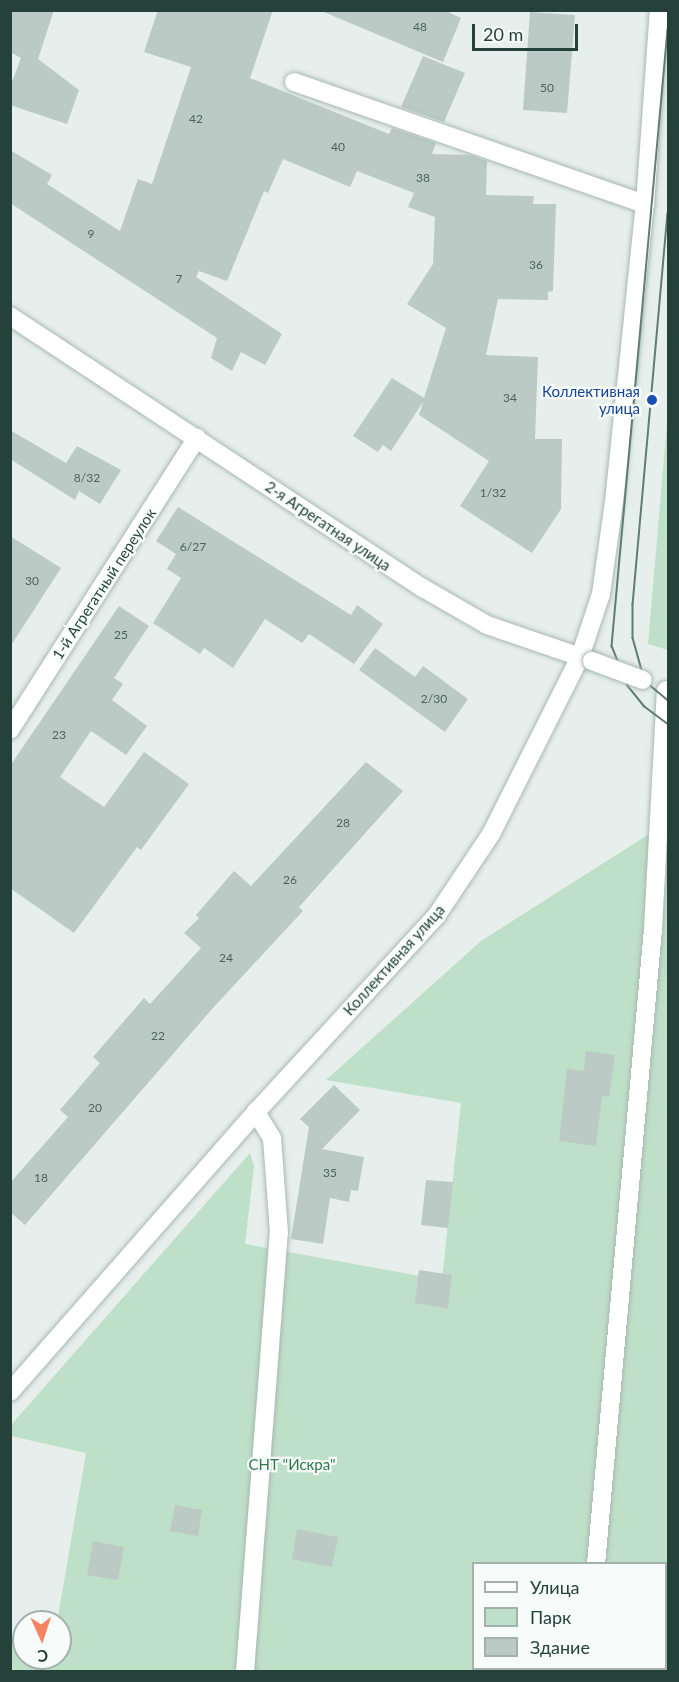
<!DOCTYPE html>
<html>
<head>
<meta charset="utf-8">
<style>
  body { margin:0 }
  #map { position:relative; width:679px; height:1682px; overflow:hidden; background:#e6efeb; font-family:Lato,sans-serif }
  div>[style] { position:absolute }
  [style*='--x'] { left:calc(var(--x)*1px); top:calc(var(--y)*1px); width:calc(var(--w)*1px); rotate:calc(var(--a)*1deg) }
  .green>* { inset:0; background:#bfe0c8 }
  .building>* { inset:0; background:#bbcac4 }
  .roads { filter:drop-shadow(0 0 2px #a8b8b2) drop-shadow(0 0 2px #a8b8b2) }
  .minor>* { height:18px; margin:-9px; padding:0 9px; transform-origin:9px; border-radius:9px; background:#fff }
  .tram>* { height:1.5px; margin:-0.75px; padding:0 0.75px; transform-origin:0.75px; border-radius:0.75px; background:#5f7d75 }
  .bridges { filter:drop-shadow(0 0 2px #a8b8b2) drop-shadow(0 0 2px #a8b8b2) }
  .minor-bridge>* { height:18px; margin:-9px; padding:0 9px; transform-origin:9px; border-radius:9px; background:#fff }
  .dots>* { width:16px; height:16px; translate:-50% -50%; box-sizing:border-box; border:3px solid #f7fbf9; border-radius:50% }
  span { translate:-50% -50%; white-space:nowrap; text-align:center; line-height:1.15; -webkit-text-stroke:4.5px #f7fbf9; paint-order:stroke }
  .number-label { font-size:12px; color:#4a645c }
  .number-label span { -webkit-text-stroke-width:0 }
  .transit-label { font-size:15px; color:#164399 }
  .right { translate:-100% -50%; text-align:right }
  .street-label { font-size:15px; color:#24423a }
  .park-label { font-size:15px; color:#2d7a4b }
  .frame { position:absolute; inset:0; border:12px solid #24423a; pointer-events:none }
  .legend { position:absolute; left:472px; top:1562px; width:195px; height:108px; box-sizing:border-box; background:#f7fbf9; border:2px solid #a3b1ad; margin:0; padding:8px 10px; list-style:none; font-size:18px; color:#24423a }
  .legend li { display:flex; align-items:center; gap:12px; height:30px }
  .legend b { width:30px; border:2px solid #a3b1ad }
  .north { position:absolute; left:12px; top:1610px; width:60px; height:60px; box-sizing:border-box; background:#f7fbf9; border:2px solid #a3b1ad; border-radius:50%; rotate:177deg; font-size:16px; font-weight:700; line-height:24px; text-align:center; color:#24423a }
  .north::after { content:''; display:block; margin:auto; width:21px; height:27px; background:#f4845f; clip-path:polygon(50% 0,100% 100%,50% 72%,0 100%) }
  .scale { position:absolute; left:472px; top:24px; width:106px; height:27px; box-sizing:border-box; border:3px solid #24423a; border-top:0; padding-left:8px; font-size:18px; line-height:21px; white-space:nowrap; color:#24423a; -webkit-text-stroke:4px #f7fbf9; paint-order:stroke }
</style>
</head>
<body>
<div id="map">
  <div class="green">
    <div style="clip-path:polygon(668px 412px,668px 650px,648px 644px)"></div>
    <div style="clip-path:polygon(evenodd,668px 822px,668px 1671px,11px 1671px,10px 1635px,24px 1638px,24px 1658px,60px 1658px,60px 1622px,57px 1622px,86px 1453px,11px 1436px,11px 1425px,250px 1153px,254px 1166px,245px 1244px,442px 1280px,461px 1103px,326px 1080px,481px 941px,668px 822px,474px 1564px,666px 1564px,666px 1668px,474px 1668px,474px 1564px)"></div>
  </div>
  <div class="building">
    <div style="clip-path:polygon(10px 10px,54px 10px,38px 59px,79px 90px,67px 124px,10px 105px,10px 87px,21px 58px,10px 52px)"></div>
    <div style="clip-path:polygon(158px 10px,273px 10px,250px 78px,389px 134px,392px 128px,436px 143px,432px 154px,470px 155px,487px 161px,486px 195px,534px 196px,533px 204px,556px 204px,553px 291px,548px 292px,548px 300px,498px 299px,486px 355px,538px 357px,535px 439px,562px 439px,561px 509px,532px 553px,460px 506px,489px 461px,419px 415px,423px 402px,391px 451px,383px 445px,378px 452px,353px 436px,392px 378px,424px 398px,446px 328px,407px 304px,433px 264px,435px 217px,408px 207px,414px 193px,357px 171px,350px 187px,283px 159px,268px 193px,264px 191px,227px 281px,199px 271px,196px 277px,282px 334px,265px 365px,241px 352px,232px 371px,211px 358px,217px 338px,10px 203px,10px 150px,52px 175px,47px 184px,120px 231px,138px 179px,152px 184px,191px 67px,144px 52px)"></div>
    <div style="clip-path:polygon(319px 10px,444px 10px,461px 18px,443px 62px)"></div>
    <div style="clip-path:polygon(530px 12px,575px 15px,567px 113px,523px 110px)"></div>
    <div style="clip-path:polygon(423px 56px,465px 73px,444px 122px,401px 107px)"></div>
    <div style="clip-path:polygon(10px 430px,66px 463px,77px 446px,121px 470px,100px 504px,79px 491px,75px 500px,10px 459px)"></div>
    <div style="clip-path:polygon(178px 507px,351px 615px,357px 605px,383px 624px,354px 664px,309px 634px,302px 643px,265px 619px,233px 668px,204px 648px,200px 654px,153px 623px,181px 578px,167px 569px,176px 554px,156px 541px)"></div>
    <div style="clip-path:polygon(10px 536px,61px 568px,10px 647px)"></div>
    <div style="clip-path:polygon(119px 606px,149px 626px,114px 678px,123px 684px,112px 700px,147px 726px,126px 755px,91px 731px,60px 777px,104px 807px,144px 752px,189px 784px,141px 850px,137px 847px,74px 933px,10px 888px,10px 766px)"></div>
    <div style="clip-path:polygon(375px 648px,415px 677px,423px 666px,468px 699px,445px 732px,359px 670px)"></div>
    <div style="clip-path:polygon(366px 762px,403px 791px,299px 907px,303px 911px,212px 1009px,25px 1225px,10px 1212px,10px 1183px,68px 1117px,60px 1110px,100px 1063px,93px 1057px,144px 998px,150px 1004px,201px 948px,184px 933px,199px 918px,196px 915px,234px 871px,251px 886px)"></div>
    <div style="clip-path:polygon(586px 1051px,615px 1055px,609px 1097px,602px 1096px,596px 1146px,559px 1141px,567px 1069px,584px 1071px)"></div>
    <div style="clip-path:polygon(334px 1085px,360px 1110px,322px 1149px,364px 1157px,358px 1191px,351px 1190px,349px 1202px,330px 1198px,323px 1244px,291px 1239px,309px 1127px,300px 1119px)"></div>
    <div style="clip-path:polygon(426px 1180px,453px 1182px,448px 1228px,421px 1225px)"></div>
    <div style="clip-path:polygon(419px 1270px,452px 1275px,448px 1309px,415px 1303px)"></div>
    <div style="clip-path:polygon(175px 1505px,202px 1510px,198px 1536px,170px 1531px)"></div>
    <div style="clip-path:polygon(297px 1529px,338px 1537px,332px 1567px,292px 1559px)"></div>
    <div style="clip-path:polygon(93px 1541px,124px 1547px,118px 1580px,87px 1575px)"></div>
  </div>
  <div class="roads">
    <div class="minor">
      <div style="--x:294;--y:82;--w:372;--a:19.2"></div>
      <div style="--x:10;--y:316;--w:495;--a:33.4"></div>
      <div style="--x:423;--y:588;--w:74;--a:30"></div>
      <div style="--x:487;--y:625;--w:108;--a:18.9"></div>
      <div style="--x:10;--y:730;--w:347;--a:-57.4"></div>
      <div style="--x:10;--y:1392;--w:373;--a:-48.7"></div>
      <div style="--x:256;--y:1112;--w:268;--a:-47.4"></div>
      <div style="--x:437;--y:915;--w:97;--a:-56.3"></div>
      <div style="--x:491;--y:834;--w:198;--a:-63.3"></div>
      <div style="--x:580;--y:657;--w:66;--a:-71.6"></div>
      <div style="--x:601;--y:594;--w:93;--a:-82"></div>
      <div style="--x:614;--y:502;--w:300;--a:-84.1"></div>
      <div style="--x:645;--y:204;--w:195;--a:-85.9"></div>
      <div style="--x:596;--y:1564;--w:638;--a:-84.87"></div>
      <div style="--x:653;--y:929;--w:239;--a:-86.9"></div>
      <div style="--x:245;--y:1672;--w:440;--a:-85.6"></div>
      <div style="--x:279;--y:1233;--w:95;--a:-94.2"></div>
      <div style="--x:272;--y:1138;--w:31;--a:-122"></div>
      <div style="--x:586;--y:1672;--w:4;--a:-90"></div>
    </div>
  </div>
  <div class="tram">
    <div style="--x:668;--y:30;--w:619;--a:95.19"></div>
    <div style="--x:612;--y:646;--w:43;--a:68.2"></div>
    <div style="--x:628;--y:686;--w:26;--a:51"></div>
    <div style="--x:644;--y:706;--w:30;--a:37"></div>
    <div style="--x:668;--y:213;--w:393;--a:95.1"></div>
    <div style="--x:633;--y:604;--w:34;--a:90"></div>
    <div style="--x:633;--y:638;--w:45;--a:74.4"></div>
    <div style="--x:645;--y:681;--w:30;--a:40"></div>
  </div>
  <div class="bridges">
    <div class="minor-bridge">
      <div style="--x:592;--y:661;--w:54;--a:20.4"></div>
    </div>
  </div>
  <div class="dots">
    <div style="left:652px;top:400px;background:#1a4fb4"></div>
  </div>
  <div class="number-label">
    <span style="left:420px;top:27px">48</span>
    <span style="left:547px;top:88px">50</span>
    <span style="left:196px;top:119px">42</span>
    <span style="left:338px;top:147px">40</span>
    <span style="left:423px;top:178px">38</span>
    <span style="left:91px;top:234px">9</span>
    <span style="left:536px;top:265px">36</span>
    <span style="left:179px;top:279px">7</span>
    <span style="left:510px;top:398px">34</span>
    <span style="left:87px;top:478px">8/32</span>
    <span style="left:493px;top:493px">1/32</span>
    <span style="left:193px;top:547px">6/27</span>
    <span style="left:32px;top:581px">30</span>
    <span style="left:121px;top:635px">25</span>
    <span style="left:434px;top:699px">2/30</span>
    <span style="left:59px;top:735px">23</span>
    <span style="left:343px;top:823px">28</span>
    <span style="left:290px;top:880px">26</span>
    <span style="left:226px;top:958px">24</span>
    <span style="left:158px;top:1036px">22</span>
    <span style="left:95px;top:1108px">20</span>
    <span style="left:330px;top:1173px">35</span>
    <span style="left:41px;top:1178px">18</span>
  </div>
  <div class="transit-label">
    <span class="right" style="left:640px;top:400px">Коллективная<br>улица</span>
  </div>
  <div class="street-label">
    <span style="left:328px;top:526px;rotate:34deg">2-я Агрегатная улица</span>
    <span style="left:104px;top:584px;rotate:-57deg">1-й Агрегатный переулок</span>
    <span style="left:394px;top:960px;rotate:-48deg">Коллективная улица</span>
  </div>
  <div class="park-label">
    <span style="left:292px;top:1465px">СНТ "Искра"</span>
  </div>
  <div class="frame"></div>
  <ul class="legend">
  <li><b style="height:8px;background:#fff"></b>Улица</li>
  <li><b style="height:16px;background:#bfe0c8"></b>Парк</li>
  <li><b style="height:16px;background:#bbcac4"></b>Здание</li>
  </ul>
  <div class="north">С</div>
  <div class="scale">20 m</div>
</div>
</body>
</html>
